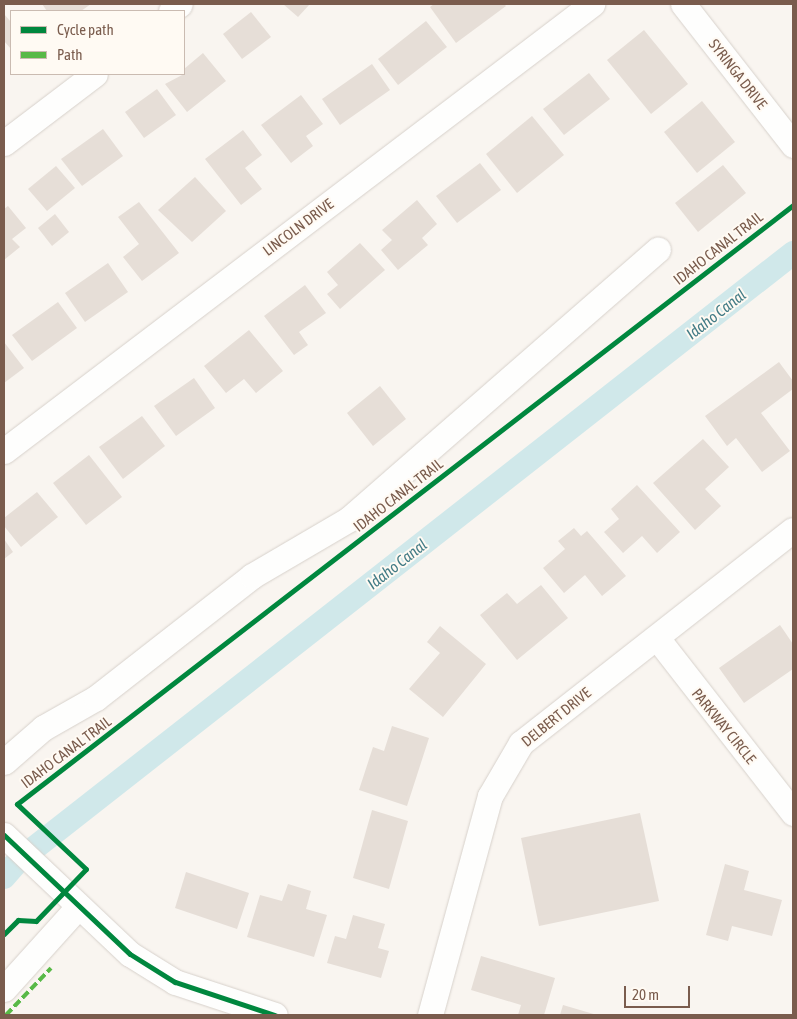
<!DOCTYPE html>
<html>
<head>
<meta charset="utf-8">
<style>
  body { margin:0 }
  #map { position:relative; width:797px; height:1019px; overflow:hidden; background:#f9f5f0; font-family:"Asap Condensed",sans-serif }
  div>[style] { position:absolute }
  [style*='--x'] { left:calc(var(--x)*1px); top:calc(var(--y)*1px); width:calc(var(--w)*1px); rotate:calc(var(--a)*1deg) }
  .canal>* { height:24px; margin:-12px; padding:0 12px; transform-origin:12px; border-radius:12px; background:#d0e8ea }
  .building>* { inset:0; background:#e6ded7 }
  .roads { filter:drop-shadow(0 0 1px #d7d1cb) drop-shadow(0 0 1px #d7d1cb) }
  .minor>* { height:25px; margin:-12.5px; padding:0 12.5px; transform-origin:12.5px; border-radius:12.5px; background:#fefefd }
  .quiet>* { height:4px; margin-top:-2px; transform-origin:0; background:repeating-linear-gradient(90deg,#58b947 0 8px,transparent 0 12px) }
  .cycleway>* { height:5px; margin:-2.5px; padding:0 2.5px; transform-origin:2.5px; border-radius:2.5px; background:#00873e }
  span { translate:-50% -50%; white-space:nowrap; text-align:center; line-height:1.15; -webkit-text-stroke:4px #fffaf3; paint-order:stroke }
  .street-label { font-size:15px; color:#7a5c4d }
  .water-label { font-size:16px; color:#437c86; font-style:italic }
  .frame { position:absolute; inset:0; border:5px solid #7a5c4d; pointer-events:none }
  .legend { position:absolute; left:10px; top:10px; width:175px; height:65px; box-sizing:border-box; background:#fffaf3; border:1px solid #cabbb1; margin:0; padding:6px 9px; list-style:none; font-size:15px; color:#7a5c4d }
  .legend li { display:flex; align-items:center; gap:10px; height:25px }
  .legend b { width:25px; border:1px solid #cabbb1 }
  .scale { position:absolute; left:624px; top:986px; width:66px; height:22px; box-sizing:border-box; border:2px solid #7a5c4d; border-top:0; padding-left:6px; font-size:15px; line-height:18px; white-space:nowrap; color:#7a5c4d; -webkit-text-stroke:4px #fffaf3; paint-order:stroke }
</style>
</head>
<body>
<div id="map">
  <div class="canal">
    <div style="--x:4;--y:877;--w:23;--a:-49"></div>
    <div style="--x:19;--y:860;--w:984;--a:-38.1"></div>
  </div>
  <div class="building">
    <div style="clip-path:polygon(42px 4px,91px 4px,81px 11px,47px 11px)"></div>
    <div style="clip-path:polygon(283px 4px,310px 4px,298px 17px)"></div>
    <div style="clip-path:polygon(434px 4px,504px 4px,506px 6px,456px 43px,430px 7px)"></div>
    <div style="clip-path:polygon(251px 12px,271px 37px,242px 59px,223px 34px)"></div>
    <div style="clip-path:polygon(4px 14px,11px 22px,11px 49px,4px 41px)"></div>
    <div style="clip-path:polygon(426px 21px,447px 47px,398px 85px,378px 59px)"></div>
    <div style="clip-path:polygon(644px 30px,688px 84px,651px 114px,607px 60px)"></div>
    <div style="clip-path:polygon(203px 53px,226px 81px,187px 112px,165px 84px,184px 74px,184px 69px)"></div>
    <div style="clip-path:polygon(372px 64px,390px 90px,340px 125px,322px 99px)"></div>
    <div style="clip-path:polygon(589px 73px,610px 99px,564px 135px,543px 109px)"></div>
    <div style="clip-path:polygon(157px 89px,176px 115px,144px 138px,125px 112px)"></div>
    <div style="clip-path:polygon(301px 95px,323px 124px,306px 136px,313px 146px,291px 163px,261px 125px)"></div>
    <div style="clip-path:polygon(702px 101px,735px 142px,697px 173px,664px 132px)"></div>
    <div style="clip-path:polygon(532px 116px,564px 155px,517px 193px,486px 154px)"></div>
    <div style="clip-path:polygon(103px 129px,123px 156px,82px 186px,61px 159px)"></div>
    <div style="clip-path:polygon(243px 130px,262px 155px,245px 168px,262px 189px,241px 205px,205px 159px)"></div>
    <div style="clip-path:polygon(480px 163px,501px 190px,457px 223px,436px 196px)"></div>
    <div style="clip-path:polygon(723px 165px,746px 193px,698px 232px,675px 203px)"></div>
    <div style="clip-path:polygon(56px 166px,75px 188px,47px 211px,28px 189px)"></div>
    <div style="clip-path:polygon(195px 177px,226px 211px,192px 242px,158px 210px)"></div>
    <div style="clip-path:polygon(417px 200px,437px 224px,422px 238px,428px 245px,398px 270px,381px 250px,392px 240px,382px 230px)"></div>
    <div style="clip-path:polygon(139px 202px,179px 253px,142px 281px,123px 257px,139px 244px,118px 217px)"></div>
    <div style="clip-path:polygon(8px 206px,26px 228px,12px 239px,20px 247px,4px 260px,4px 209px)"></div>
    <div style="clip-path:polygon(55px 214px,69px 232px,52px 246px,38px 228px)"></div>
    <div style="clip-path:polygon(360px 243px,385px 270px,340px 309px,327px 294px,338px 285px,327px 272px)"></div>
    <div style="clip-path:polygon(108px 263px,128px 292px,85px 322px,65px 293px)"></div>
    <div style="clip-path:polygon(305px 285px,326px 313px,299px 332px,308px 345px,294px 355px,264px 316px)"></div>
    <div style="clip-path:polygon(58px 302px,77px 328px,32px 361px,12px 335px)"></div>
    <div style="clip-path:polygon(249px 330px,283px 371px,256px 393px,244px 379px,226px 393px,204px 366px)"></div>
    <div style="clip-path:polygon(4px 342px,24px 368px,4px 383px)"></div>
    <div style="clip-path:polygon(779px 362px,793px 381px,793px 389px,761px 413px,790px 451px,762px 472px,736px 438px,727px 446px,705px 416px)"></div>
    <div style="clip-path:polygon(194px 378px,215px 408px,176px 436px,154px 406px)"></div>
    <div style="clip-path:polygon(380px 386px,406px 419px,373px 446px,347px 413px)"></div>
    <div style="clip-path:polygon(142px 416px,165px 446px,123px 479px,99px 447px)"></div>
    <div style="clip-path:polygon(703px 439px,729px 467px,705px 489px,721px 506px,695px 530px,653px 483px)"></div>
    <div style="clip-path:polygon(89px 455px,122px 497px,86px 525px,53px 483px)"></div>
    <div style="clip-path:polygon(637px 485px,680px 532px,657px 553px,642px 536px,623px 553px,604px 532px,619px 519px,611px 509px)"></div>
    <div style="clip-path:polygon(37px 492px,58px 517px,21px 547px,4px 526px,4px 518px)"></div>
    <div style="clip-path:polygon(574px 528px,581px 536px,587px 531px,626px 576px,602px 596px,585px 575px,564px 593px,543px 568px,565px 549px,558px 541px)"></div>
    <div style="clip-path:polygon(4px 539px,13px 552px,4px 559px)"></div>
    <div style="clip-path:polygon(541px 585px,568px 618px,517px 660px,480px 615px,507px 593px,517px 604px)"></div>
    <div style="clip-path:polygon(780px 625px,793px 644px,793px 669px,744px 703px,719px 668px)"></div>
    <div style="clip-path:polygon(440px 626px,486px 664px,443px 717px,409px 689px,440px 653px,427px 642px)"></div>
    <div style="clip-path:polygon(392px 726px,429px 738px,407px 806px,359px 790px,373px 747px,384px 751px)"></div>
    <div style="clip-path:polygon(372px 810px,408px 821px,389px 889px,353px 878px)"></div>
    <div style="clip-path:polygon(640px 813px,659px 901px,539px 926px,521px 838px)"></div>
    <div style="clip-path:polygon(725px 864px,749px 871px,744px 890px,782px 900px,772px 936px,732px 926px,728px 941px,706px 935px)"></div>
    <div style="clip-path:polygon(186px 872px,249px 893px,237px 929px,175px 908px)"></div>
    <div style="clip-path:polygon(288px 884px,311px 891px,306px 909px,327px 915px,314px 957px,247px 937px,260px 895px,282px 901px)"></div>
    <div style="clip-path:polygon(353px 915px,385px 924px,378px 948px,389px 951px,381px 978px,327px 963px,335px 936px,346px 939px)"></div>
    <div style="clip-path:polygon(481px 956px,555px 978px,544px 1015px,518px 1015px,521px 1005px,471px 990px)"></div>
    <div style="clip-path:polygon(563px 1005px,597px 1015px,560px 1015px)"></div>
  </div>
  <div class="roads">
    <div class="minor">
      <div style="--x:683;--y:4;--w:179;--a:52"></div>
      <div style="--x:171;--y:11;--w:11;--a:-38"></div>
      <div style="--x:4;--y:143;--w:114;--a:-37.2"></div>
      <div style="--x:4;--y:451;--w:739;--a:-37.24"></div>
      <div style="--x:657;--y:638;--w:222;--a:52.1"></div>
      <div style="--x:4;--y:762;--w:52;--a:-41.1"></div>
      <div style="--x:43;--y:728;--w:61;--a:-29.5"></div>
      <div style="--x:96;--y:698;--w:198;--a:-38"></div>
      <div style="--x:252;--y:576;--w:113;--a:-30.4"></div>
      <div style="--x:349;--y:519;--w:410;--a:-41.1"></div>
      <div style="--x:4;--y:835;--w:173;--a:43.4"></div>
      <div style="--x:130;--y:954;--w:53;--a:31.9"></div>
      <div style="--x:175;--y:982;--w:105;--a:18.3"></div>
      <div style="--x:4;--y:989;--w:109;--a:-48"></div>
      <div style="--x:430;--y:1015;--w:227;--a:-74.7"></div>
      <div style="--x:490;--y:796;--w:61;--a:-59.7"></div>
      <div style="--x:521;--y:743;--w:345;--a:-38.1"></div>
    </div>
  </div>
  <div class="quiet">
    <div style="--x:6;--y:1015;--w:65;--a:-46.2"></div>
  </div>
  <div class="cycleway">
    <div style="--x:4;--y:835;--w:173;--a:43.4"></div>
    <div style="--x:130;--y:954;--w:53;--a:31.9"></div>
    <div style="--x:175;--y:982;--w:105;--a:18.3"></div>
    <div style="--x:4;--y:934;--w:20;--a:-45"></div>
    <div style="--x:18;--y:920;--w:18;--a:3"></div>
    <div style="--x:36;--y:921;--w:72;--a:-46.1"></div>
    <div style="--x:86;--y:869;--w:95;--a:-136.7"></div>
    <div style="--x:17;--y:804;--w:980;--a:-37.66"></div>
  </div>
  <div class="street-label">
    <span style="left:738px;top:74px;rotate:52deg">SYRINGA DRIVE</span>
    <span style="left:298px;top:227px;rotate:-37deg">LINCOLN DRIVE</span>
    <span style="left:718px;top:248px;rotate:-38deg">IDAHO CANAL TRAIL</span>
    <span style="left:398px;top:495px;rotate:-38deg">IDAHO CANAL TRAIL</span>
    <span style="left:556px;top:717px;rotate:-39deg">DELBERT DRIVE</span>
    <span style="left:724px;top:726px;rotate:51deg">PARKWAY CIRCLE</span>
    <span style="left:66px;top:752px;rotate:-37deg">IDAHO CANAL TRAIL</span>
  </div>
  <div class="water-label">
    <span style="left:716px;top:314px;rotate:-38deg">Idaho Canal</span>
    <span style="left:397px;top:564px;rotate:-38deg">Idaho Canal</span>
  </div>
  <div class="frame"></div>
  <ul class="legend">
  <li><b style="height:6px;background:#00873e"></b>Cycle path</li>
  <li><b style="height:6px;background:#58b947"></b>Path</li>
  </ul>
  <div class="scale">20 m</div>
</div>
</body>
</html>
